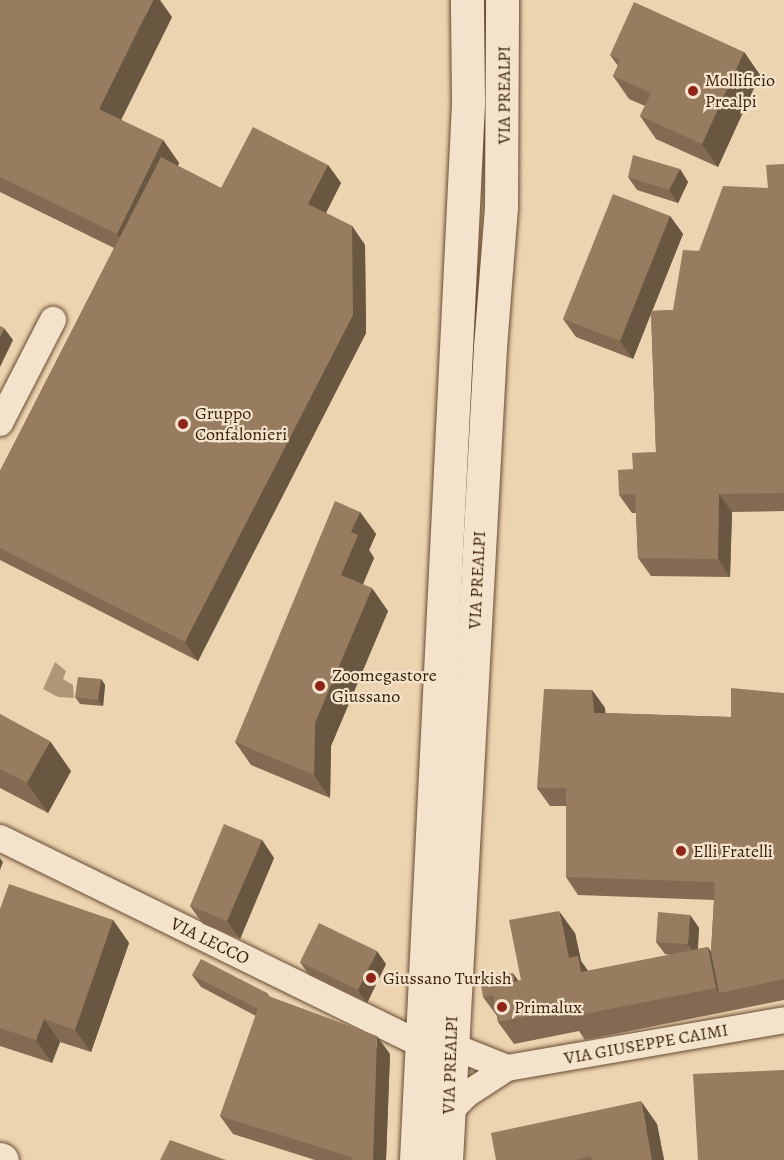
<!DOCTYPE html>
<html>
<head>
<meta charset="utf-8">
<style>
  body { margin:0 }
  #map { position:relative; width:784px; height:1160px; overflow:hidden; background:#edd4b0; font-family:Alegreya,serif }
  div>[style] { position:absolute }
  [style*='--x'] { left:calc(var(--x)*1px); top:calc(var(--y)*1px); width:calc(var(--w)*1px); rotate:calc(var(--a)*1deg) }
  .water>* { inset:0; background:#b09677 }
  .roads { filter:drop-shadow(0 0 2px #664b31) drop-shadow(0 0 2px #664b31) }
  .street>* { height:26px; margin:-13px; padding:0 13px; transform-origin:13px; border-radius:13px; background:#f3e3cc }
  .secondary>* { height:33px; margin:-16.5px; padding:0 16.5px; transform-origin:16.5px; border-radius:16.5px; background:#f3e3cc }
  .wall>* { inset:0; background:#826b52 }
  .shaded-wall>* { inset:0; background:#6a5742 }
  .building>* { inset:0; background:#977c5f }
  .dots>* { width:16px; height:16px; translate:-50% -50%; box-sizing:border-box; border:3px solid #f3e3cc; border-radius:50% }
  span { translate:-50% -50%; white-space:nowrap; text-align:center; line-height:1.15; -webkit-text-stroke:4.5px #f3e3cc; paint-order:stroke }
  .poi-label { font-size:18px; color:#391d07 }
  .left { translate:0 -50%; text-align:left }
  .street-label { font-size:18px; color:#391d07 }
</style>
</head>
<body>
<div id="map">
  <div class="water">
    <div style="clip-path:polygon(55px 662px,66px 671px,63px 679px,73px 685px,74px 698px,58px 697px,43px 689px)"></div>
  </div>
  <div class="roads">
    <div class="street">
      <div style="--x:0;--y:423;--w:116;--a:-62.8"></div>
      <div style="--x:0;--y:838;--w:468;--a:26.1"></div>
      <div style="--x:450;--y:1045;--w:61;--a:22"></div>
      <div style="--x:447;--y:1114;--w:28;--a:-45"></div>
      <div style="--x:467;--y:1094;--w:48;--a:-33"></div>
      <div style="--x:507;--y:1068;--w:281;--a:-9.8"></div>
    </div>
    <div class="secondary">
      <div style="--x:0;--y:1159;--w:2;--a:27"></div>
      <div style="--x:416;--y:1160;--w:1058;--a:-87.18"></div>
      <div style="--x:468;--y:103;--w:103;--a:-90.6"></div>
      <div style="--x:446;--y:1160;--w:814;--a:-86.9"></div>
      <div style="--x:490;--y:347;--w:139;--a:-85.5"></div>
      <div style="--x:501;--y:208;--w:208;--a:-89.7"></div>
    </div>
  </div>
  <div class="wall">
    <div style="clip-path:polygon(0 0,172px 17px,121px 120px,163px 140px,179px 163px,178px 166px,221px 188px,328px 165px,341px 183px,326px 213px,352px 226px,365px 245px,366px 333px,198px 661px,0 560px,0 471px,114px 248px,0 192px)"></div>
    <div style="clip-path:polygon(744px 52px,760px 75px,718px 167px,656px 139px,640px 116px,645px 106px,629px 99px,613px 76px,618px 66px,610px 55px)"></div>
    <div style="clip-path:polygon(784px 164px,784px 511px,732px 512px,730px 577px,651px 576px,638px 558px,636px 513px,632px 513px,619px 495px,633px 469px,656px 452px,651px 313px,633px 359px,576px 337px,563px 319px,670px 216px,683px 234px,652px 311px,673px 310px,699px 251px,768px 188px)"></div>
    <div style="clip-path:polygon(680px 169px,688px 182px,678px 203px,637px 190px,628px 177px)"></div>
    <div style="clip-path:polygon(360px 512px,376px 534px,369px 550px,374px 558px,363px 584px,388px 611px,331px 746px,330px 798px,251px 765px,235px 742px)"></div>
    <div style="clip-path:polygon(101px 679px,105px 685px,103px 706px,80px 704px,75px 697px)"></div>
    <div style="clip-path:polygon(592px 690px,605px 708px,605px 713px,731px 717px,784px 693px,784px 1000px,585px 1040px,579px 1031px,514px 1044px,498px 1022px,497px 1016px,483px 997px,521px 980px,575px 933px,581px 961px,588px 971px,670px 955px,665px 954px,656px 942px,690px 915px,699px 928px,698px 949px,708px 947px,711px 952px,714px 900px,578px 895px,566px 877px,566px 806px,550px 806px,537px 788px)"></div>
    <div style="clip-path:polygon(0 714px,71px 771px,48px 813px,0 788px)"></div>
    <div style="clip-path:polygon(262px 840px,274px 858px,240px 939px,203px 924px,190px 906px)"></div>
    <div style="clip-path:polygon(0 909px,113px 920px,129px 943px,91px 1052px,60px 1042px,52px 1063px,0 1046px)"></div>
    <div style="clip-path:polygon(300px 962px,386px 964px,367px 1003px,309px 975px)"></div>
    <div style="clip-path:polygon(192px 975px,267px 993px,270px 997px,390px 1054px,386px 1160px,315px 1160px,233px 1134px,220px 1116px,256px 1016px,201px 987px)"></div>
    <div style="clip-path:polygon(657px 1124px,664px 1160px,496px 1160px)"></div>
  </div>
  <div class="shaded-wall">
    <div style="clip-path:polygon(153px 0,160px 0,172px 17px,115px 132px,99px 109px)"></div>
    <div style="clip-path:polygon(744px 52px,760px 75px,718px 167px,702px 144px)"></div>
    <div style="clip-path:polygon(163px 140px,179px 163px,133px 257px,117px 234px)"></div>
    <div style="clip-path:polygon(328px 165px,341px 183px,321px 222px,308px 204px)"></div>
    <div style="clip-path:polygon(680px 169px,688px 182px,678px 203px,669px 190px)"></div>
    <div style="clip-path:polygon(670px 216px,683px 234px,633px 359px,620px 341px)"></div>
    <div style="clip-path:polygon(352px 226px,365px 245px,366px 333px,198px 661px,185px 642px)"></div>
    <div style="clip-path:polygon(4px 328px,13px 340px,0 367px,0 336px)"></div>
    <div style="clip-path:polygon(719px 494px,732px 512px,730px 577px,718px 559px)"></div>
    <div style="clip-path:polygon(360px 512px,376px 534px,369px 550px,374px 558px,357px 598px,341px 575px,351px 532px)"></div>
    <div style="clip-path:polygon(372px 588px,388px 611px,331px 746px,330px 798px,314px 775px,315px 723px)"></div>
    <div style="clip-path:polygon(101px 679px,105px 685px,103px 706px,98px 700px)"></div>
    <div style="clip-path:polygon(592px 690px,605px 708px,607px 731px,594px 713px)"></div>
    <div style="clip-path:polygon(50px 741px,71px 771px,48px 813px,27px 783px)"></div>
    <div style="clip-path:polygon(262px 840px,274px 858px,240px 939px,227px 921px)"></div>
    <div style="clip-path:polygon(0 858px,3px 862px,0 870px)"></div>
    <div style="clip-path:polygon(559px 911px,575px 933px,581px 961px,594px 979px,597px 995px,569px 958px)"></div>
    <div style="clip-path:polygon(690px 915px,699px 928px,697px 957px,688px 944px)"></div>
    <div style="clip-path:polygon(113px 920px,129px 943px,91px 1052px,75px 1030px)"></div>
    <div style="clip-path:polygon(708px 947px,724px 970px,719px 993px,716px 988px)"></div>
    <div style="clip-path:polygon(377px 951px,386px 964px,367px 1003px,358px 990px)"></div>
    <div style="clip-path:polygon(513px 973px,529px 996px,514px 982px)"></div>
    <div style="clip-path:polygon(44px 1019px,60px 1042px,52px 1063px,36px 1040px)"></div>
    <div style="clip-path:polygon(377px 1036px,390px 1054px,386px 1160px,373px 1160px)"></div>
    <div style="clip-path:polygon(641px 1101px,657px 1124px,664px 1160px,652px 1160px)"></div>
  </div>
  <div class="building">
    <div style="clip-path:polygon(0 0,153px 0,99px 109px,163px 140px,117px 234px,0 177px)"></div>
    <div style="clip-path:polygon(634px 2px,744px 52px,702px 144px,640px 116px,651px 93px,613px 76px,620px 60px,610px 55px)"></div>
    <div style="clip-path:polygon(253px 127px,328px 165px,308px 204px,352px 226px,353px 315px,185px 642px,0 548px,0 471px,161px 157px,221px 188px)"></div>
    <div style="clip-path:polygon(633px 155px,680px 169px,669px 190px,628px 177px)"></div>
    <div style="clip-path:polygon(784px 164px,784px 493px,719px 494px,718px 559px,638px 558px,635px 494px,619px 495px,618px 470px,633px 469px,632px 453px,656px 452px,651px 311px,673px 310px,683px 250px,699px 251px,723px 186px,768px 188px,766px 165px)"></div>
    <div style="clip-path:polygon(613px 194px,670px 216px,620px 341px,563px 319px)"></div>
    <div style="clip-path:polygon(0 326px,4px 328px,0 336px)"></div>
    <div style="clip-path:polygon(335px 501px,360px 512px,351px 532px,358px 535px,341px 575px,372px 588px,315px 723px,314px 775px,235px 742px)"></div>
    <div style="clip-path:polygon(78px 677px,101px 679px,98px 700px,75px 697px)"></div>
    <div style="clip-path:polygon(731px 688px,784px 693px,784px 979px,719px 993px,711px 952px,715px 882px,566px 877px,566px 788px,537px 788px,544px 689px,592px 690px,594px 713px,731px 717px)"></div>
    <div style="clip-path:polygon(0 714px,50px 741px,27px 783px,0 769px)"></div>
    <div style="clip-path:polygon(224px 824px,262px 840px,227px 921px,190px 906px)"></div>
    <div style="clip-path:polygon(9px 884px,113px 920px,75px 1030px,44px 1019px,36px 1040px,0 1028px,0 909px)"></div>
    <div style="clip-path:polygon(559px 911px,569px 958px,578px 956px,581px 972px,708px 947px,716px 988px,569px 1017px,568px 1008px,498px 1022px,493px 995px,483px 997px,480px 979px,513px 973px,514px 982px,521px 980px,509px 920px)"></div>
    <div style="clip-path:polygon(658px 912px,690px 915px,688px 944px,656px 942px)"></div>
    <div style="clip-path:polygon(319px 923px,377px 951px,358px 990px,300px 962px)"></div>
    <div style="clip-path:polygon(201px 959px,267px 993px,266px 995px,263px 994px,258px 1009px,192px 975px)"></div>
    <div style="clip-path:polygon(263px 994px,377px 1036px,373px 1160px,351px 1160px,354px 1158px,220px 1116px)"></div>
    <div style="clip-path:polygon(784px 1070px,784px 1160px,698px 1160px,693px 1074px)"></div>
    <div style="clip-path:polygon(641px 1101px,652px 1160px,592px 1160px,591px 1156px,575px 1160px,496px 1160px,491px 1133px)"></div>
    <div style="clip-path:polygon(170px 1140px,226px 1160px,160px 1160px)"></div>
  </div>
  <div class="dots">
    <div style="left:693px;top:91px;background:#8f2418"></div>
    <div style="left:183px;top:424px;background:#8f2418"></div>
    <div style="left:320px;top:686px;background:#8f2418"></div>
    <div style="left:681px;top:851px;background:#8f2418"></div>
    <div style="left:371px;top:978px;background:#8f2418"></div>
    <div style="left:502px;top:1007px;background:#8f2418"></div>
  </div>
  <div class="poi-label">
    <span class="left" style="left:705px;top:91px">Mollificio<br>Prealpi</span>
    <span class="left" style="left:195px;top:424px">Gruppo<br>Confalonieri</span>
    <span class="left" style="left:332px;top:686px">Zoomegastore<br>Giussano</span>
    <span class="left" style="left:693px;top:851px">Elli Fratelli</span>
    <span class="left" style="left:383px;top:978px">Giussano Turkish</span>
    <span class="left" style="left:514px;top:1007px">Primalux</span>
  </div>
  <div class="street-label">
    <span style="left:504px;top:95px;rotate:-90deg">VIA PREALPI</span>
    <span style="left:477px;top:580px;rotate:-87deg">VIA PREALPI</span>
    <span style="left:210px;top:941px;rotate:26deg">VIA LECCO</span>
    <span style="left:646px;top:1044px;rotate:-10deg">VIA GIUSEPPE CAIMI</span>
    <span style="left:450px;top:1065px;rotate:-88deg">VIA PREALPI</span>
  </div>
</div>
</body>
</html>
